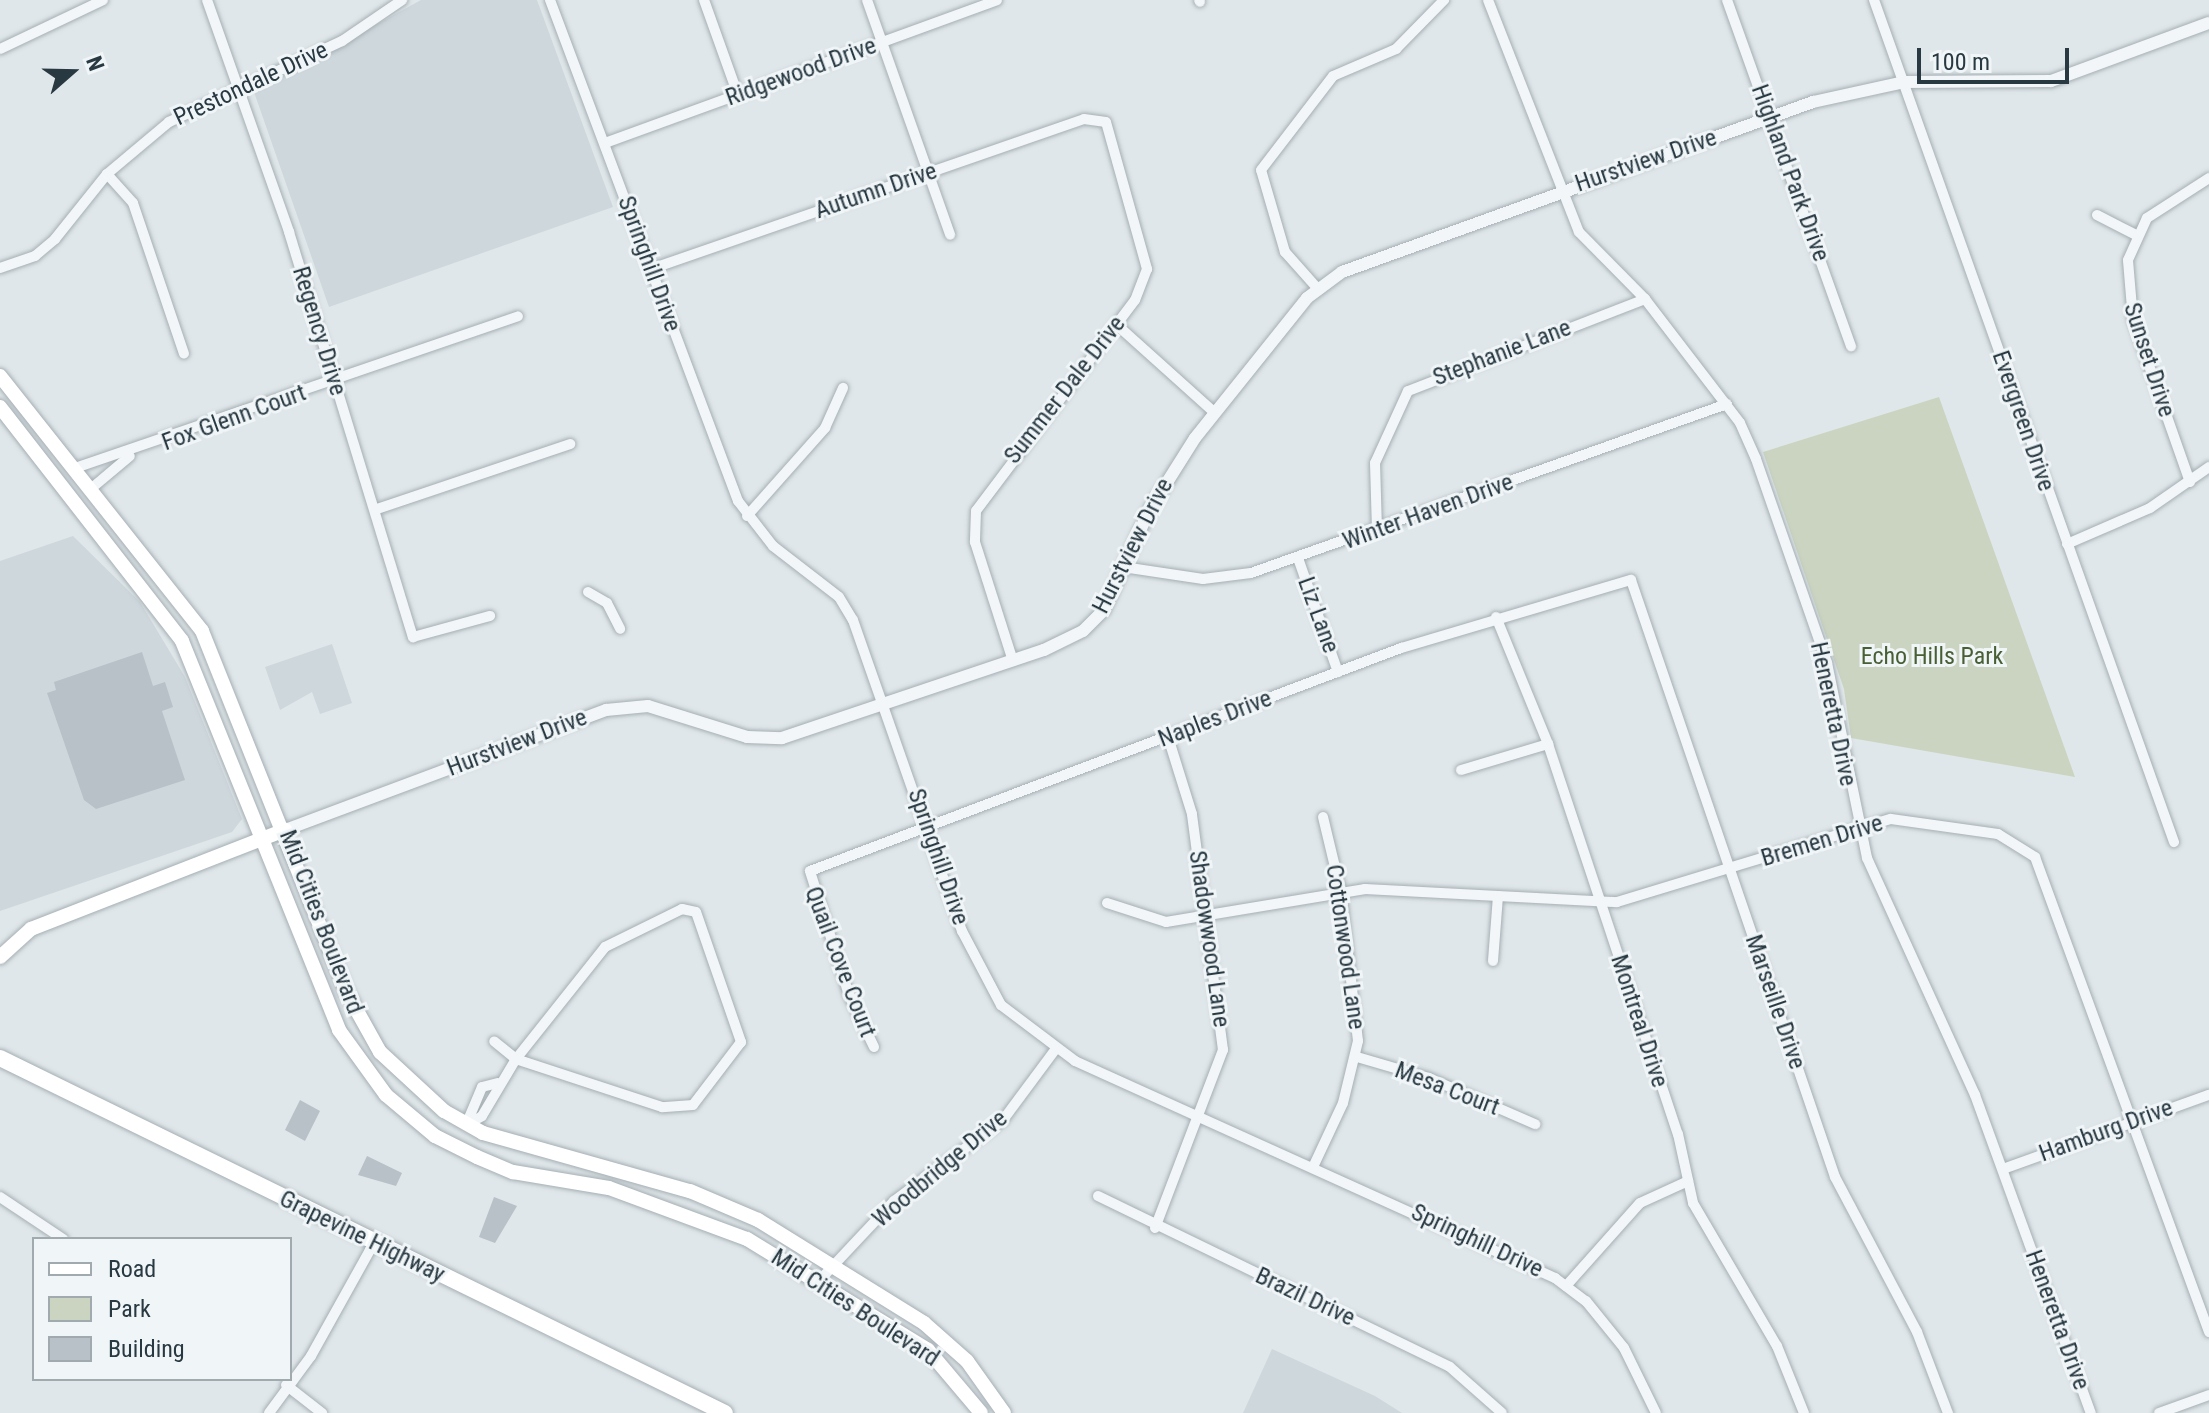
<!DOCTYPE html>
<html>
<head>
<meta charset="utf-8">
<style>
  body { margin:0 }
  #map { position:relative; width:2209px; height:1413px; overflow:hidden; background:#e0e7ea; font-family:"Roboto Condensed",sans-serif }
  div>[style] { position:absolute }
  [style*='--x'] { left:calc(var(--x)*1px); top:calc(var(--y)*1px); width:calc(var(--w)*1px); rotate:calc(var(--a)*1deg) }
  .built>* { inset:0; background:#ced7dc }
  .green>* { inset:0; background:#cbd4c1 }
  .building>* { inset:0; background:#b7c1c7 }
  .roads { filter:drop-shadow(0 0 2px #a5afb4) drop-shadow(0 0 2px #a5afb4) }
  .minor>* { height:10px; margin:-5px; padding:0 5px; transform-origin:5px; border-radius:5px; background:#f3f6f8 }
  .tertiary>* { height:12px; margin:-6px; padding:0 6px; transform-origin:6px; border-radius:6px; background:#f3f6f8 }
  .secondary>* { height:14px; margin:-7px; padding:0 7px; transform-origin:7px; border-radius:7px; background:#fff }
  .primary>* { height:16px; margin:-8px; padding:0 8px; transform-origin:8px; border-radius:8px; background:#fff }
  span { translate:-50% -50%; white-space:nowrap; text-align:center; line-height:1.15; -webkit-text-stroke:6px #f0f5f7; paint-order:stroke }
  .street-label { font-size:24px; color:#283942 }
  .park-label { font-size:24px; color:#485f34 }
  .legend { position:absolute; left:32px; top:1237px; width:260px; height:144px; box-sizing:border-box; background:#f0f5f7; border:2px solid #a0aaaf; margin:0; padding:10px 14px; list-style:none; font-size:24px; color:#283942 }
  .legend li { display:flex; align-items:center; gap:16px; height:40px }
  .legend b { width:40px; border:2px solid #a0aaaf }
  .north { position:absolute; left:32px; top:32px; width:80px; height:80px; -webkit-text-stroke:6px #f0f5f7; paint-order:stroke; rotate:70deg; font-size:22px; font-weight:700; line-height:32px; text-align:center; color:#283942 }
  .north::after { content:''; display:block; margin:auto; width:28px; height:36px; background:#283942; clip-path:polygon(50% 0,100% 100%,50% 72%,0 100%) }
  .scale { position:absolute; left:1917px; top:48px; width:152px; height:36px; box-sizing:border-box; border:4px solid #283942; border-top:0; padding-left:10px; font-size:24px; line-height:28px; white-space:nowrap; color:#283942; -webkit-text-stroke:6px #f0f5f7; paint-order:stroke }
</style>
</head>
<body>
<div id="map">
  <div class="built">
    <div style="clip-path:polygon(421px 0,537px 0,613px 207px,329px 307px,254px 92px)"></div>
    <div style="clip-path:polygon(73px 536px,140px 602px,185px 677px,242px 819px,232px 832px,0 911px,0 561px)"></div>
    <div style="clip-path:polygon(332px 644px,352px 703px,320px 714px,312px 692px,280px 710px,265px 667px)"></div>
    <div style="clip-path:polygon(1272px 1349px,1375px 1396px,1402px 1413px,1243px 1413px)"></div>
  </div>
  <div class="green">
    <div style="clip-path:polygon(1939px 397px,2075px 777px,1851px 738px,1844px 689px,1763px 452px)"></div>
  </div>
  <div class="building">
    <div style="clip-path:polygon(142px 652px,153px 686px,165px 682px,173px 707px,162px 711px,185px 780px,96px 809px,84px 800px,47px 693px,56px 690px,54px 682px)"></div>
    <div style="clip-path:polygon(300px 1100px,320px 1111px,305px 1141px,285px 1130px)"></div>
    <div style="clip-path:polygon(367px 1156px,402px 1173px,396px 1186px,358px 1175px)"></div>
    <div style="clip-path:polygon(494px 1197px,517px 1206px,495px 1243px,479px 1237px)"></div>
  </div>
  <div class="roads">
    <div class="minor">
      <div style="--x:207;--y:0;--w:246;--a:70.5"></div>
      <div style="--x:289;--y:232;--w:424;--a:73"></div>
      <div style="--x:413;--y:637;--w:80;--a:-15.3"></div>
      <div style="--x:550;--y:0;--w:535;--a:69.43"></div>
      <div style="--x:738;--y:501;--w:57;--a:52.1"></div>
      <div style="--x:773;--y:546;--w:83;--a:37.7"></div>
      <div style="--x:839;--y:597;--w:27;--a:59"></div>
      <div style="--x:853;--y:620;--w:330;--a:70.7"></div>
      <div style="--x:962;--y:931;--w:84;--a:62.2"></div>
      <div style="--x:1001;--y:1005;--w:93;--a:37.1"></div>
      <div style="--x:1075;--y:1061;--w:527;--a:24.33"></div>
      <div style="--x:1555;--y:1278;--w:39;--a:37"></div>
      <div style="--x:1586;--y:1301;--w:60;--a:51"></div>
      <div style="--x:1624;--y:1348;--w:72;--a:63.8"></div>
      <div style="--x:704;--y:0;--w:101;--a:70.3"></div>
      <div style="--x:867;--y:0;--w:249;--a:70.5"></div>
      <div style="--x:1199;--y:0;--w:2;--a:63"></div>
      <div style="--x:1488;--y:0;--w:249;--a:68.6"></div>
      <div style="--x:1579;--y:232;--w:94;--a:45.4"></div>
      <div style="--x:1645;--y:299;--w:156;--a:52.5"></div>
      <div style="--x:1740;--y:423;--w:39;--a:66"></div>
      <div style="--x:1756;--y:459;--w:216;--a:70.8"></div>
      <div style="--x:1827;--y:663;--w:199;--a:78.4"></div>
      <div style="--x:1867;--y:858;--w:260;--a:65.5"></div>
      <div style="--x:1975;--y:1095;--w:338;--a:70"></div>
      <div style="--x:1727;--y:0;--w:368;--a:70.3"></div>
      <div style="--x:1874;--y:0;--w:894;--a:70.39"></div>
      <div style="--x:0;--y:49;--w:114;--a:-25.4"></div>
      <div style="--x:605;--y:143;--w:417;--a:-20"></div>
      <div style="--x:107;--y:174;--w:39;--a:48"></div>
      <div style="--x:133;--y:203;--w:159;--a:71.3"></div>
      <div style="--x:2097;--y:215;--w:44;--a:27.1"></div>
      <div style="--x:0;--y:268;--w:37;--a:-19"></div>
      <div style="--x:35;--y:256;--w:26;--a:-40"></div>
      <div style="--x:55;--y:239;--w:83;--a:-51.3"></div>
      <div style="--x:107;--y:174;--w:81;--a:-40"></div>
      <div style="--x:169;--y:122;--w:191;--a:-25.1"></div>
      <div style="--x:342;--y:41;--w:73;--a:-34.3"></div>
      <div style="--x:651;--y:269;--w:458;--a:-19.1"></div>
      <div style="--x:1084;--y:119;--w:22;--a:8"></div>
      <div style="--x:1106;--y:122;--w:153;--a:74.4"></div>
      <div style="--x:1147;--y:269;--w:33;--a:111"></div>
      <div style="--x:1135;--y:300;--w:264;--a:127"></div>
      <div style="--x:976;--y:511;--w:31;--a:92"></div>
      <div style="--x:975;--y:542;--w:125;--a:72.3"></div>
      <div style="--x:1318;--y:289;--w:50;--a:-131.7"></div>
      <div style="--x:1285;--y:252;--w:85;--a:-106.3"></div>
      <div style="--x:1261;--y:170;--w:118;--a:-52.5"></div>
      <div style="--x:1333;--y:76;--w:69;--a:-23.2"></div>
      <div style="--x:1396;--y:49;--w:69;--a:-45.6"></div>
      <div style="--x:1117;--y:325;--w:132;--a:41.9"></div>
      <div style="--x:78;--y:467;--w:465;--a:-18.9"></div>
      <div style="--x:2190;--y:482;--w:172;--a:-109.4"></div>
      <div style="--x:2133;--y:320;--w:60;--a:-94.8"></div>
      <div style="--x:2128;--y:260;--w:46;--a:-65.7"></div>
      <div style="--x:2147;--y:218;--w:74;--a:-32.8"></div>
      <div style="--x:93;--y:487;--w:48;--a:-40"></div>
      <div style="--x:377;--y:509;--w:204;--a:-18.6"></div>
      <div style="--x:747;--y:516;--w:118;--a:-48.4"></div>
      <div style="--x:825;--y:428;--w:44;--a:-65.8"></div>
      <div style="--x:1377;--y:530;--w:67;--a:-91.7"></div>
      <div style="--x:1375;--y:463;--w:79;--a:-65.4"></div>
      <div style="--x:1408;--y:391;--w:254;--a:-21.2"></div>
      <div style="--x:2067;--y:544;--w:90;--a:-23.4"></div>
      <div style="--x:2150;--y:508;--w:72;--a:-34.8"></div>
      <div style="--x:1298;--y:558;--w:121;--a:70.7"></div>
      <div style="--x:1123;--y:567;--w:81;--a:8.5"></div>
      <div style="--x:1203;--y:579;--w:48;--a:-7.1"></div>
      <div style="--x:1251;--y:573;--w:505;--a:-19.55"></div>
      <div style="--x:588;--y:592;--w:22;--a:30"></div>
      <div style="--x:607;--y:603;--w:29;--a:63"></div>
      <div style="--x:1496;--y:617;--w:137;--a:67.7"></div>
      <div style="--x:1548;--y:744;--w:411;--a:71.6"></div>
      <div style="--x:1678;--y:1134;--w:71;--a:77.7"></div>
      <div style="--x:1693;--y:1203;--w:166;--a:59.6"></div>
      <div style="--x:1777;--y:1346;--w:72;--a:68.1"></div>
      <div style="--x:1461;--y:770;--w:91;--a:-16.6"></div>
      <div style="--x:1107;--y:903;--w:62;--a:17.9"></div>
      <div style="--x:1166;--y:922;--w:202;--a:-9.4"></div>
      <div style="--x:1365;--y:889;--w:252;--a:3"></div>
      <div style="--x:1617;--y:902;--w:286;--a:-16.9"></div>
      <div style="--x:1891;--y:819;--w:108;--a:8"></div>
      <div style="--x:1998;--y:834;--w:44;--a:31.9"></div>
      <div style="--x:2035;--y:857;--w:506;--a:69.88"></div>
      <div style="--x:682;--y:909;--w:14;--a:12"></div>
      <div style="--x:696;--y:912;--w:138;--a:70.9"></div>
      <div style="--x:741;--y:1042;--w:79;--a:127.3"></div>
      <div style="--x:693;--y:1105;--w:31;--a:176"></div>
      <div style="--x:662;--y:1107;--w:154;--a:-161.8"></div>
      <div style="--x:516;--y:1059;--w:143;--a:-51.5"></div>
      <div style="--x:605;--y:947;--w:86;--a:-26.3"></div>
      <div style="--x:1493;--y:961;--w:65;--a:-85.6"></div>
      <div style="--x:874;--y:1047;--w:58;--a:-115.7"></div>
      <div style="--x:849;--y:995;--w:130;--a:-107.5"></div>
      <div style="--x:810;--y:871;--w:632;--a:-20.67"></div>
      <div style="--x:1401;--y:648;--w:240;--a:-16.5"></div>
      <div style="--x:1631;--y:580;--w:631;--a:71.13"></div>
      <div style="--x:1835;--y:1177;--w:175;--a:62.1"></div>
      <div style="--x:1917;--y:1332;--w:87;--a:69.1"></div>
      <div style="--x:1357;--y:1057;--w:75;--a:16.3"></div>
      <div style="--x:1429;--y:1078;--w:116;--a:23.5"></div>
      <div style="--x:466;--y:1125;--w:18;--a:-29"></div>
      <div style="--x:482;--y:1116;--w:66;--a:-59.2"></div>
      <div style="--x:516;--y:1059;--w:28;--a:-141"></div>
      <div style="--x:466;--y:1125;--w:41;--a:-67.2"></div>
      <div style="--x:482;--y:1087;--w:16;--a:-14"></div>
      <div style="--x:1314;--y:1165;--w:68;--a:-64.9"></div>
      <div style="--x:1343;--y:1103;--w:64;--a:-76.4"></div>
      <div style="--x:1358;--y:1041;--w:150;--a:-96.5"></div>
      <div style="--x:1341;--y:892;--w:77;--a:-103.5"></div>
      <div style="--x:2003;--y:1169;--w:219;--a:-19.8"></div>
      <div style="--x:1098;--y:1196;--w:391;--a:25.9"></div>
      <div style="--x:1450;--y:1367;--w:69;--a:41.5"></div>
      <div style="--x:0;--y:1197;--w:76;--a:33.7"></div>
      <div style="--x:1155;--y:1228;--w:191;--a:-69.1"></div>
      <div style="--x:1223;--y:1050;--w:238;--a:-97.5"></div>
      <div style="--x:1192;--y:814;--w:81;--a:-107.3"></div>
      <div style="--x:818;--y:1282;--w:111;--a:-46.8"></div>
      <div style="--x:894;--y:1201;--w:136;--a:-36.6"></div>
      <div style="--x:1003;--y:1120;--w:87;--a:-53.4"></div>
      <div style="--x:1566;--y:1286;--w:111;--a:-48.3"></div>
      <div style="--x:1640;--y:1203;--w:53;--a:-24.6"></div>
      <div style="--x:286;--y:1385;--w:46;--a:37.9"></div>
      <div style="--x:269;--y:1413;--w:71;--a:-53.6"></div>
      <div style="--x:311;--y:1356;--w:129;--a:-60.9"></div>
      <div style="--x:2159;--y:1413;--w:53;--a:-19.8"></div>
    </div>
    <div class="tertiary">
      <div style="--x:285;--y:830;--w:343;--a:-20.5"></div>
      <div style="--x:606;--y:710;--w:42;--a:-5.4"></div>
      <div style="--x:648;--y:706;--w:104;--a:17.4"></div>
      <div style="--x:747;--y:737;--w:35;--a:2"></div>
      <div style="--x:782;--y:738;--w:276;--a:-18.6"></div>
      <div style="--x:1044;--y:650;--w:43;--a:-26"></div>
      <div style="--x:1083;--y:631;--w:30;--a:-45"></div>
      <div style="--x:1104;--y:610;--w:109;--a:-65.6"></div>
      <div style="--x:1149;--y:511;--w:86;--a:-57.8"></div>
      <div style="--x:1195;--y:438;--w:179;--a:-51.3"></div>
      <div style="--x:1307;--y:298;--w:44;--a:-36.6"></div>
      <div style="--x:1342;--y:272;--w:501;--a:-19.85"></div>
      <div style="--x:1813;--y:102;--w:93;--a:-12.4"></div>
      <div style="--x:1904;--y:82;--w:147;--a:-0.4"></div>
      <div style="--x:2051;--y:81;--w:168;--a:-20.2"></div>
    </div>
    <div class="secondary">
      <div style="--x:0;--y:376;--w:325;--a:51.6"></div>
      <div style="--x:202;--y:631;--w:388;--a:68.2"></div>
      <div style="--x:346;--y:991;--w:70;--a:60.9"></div>
      <div style="--x:380;--y:1052;--w:87;--a:42.7"></div>
      <div style="--x:444;--y:1111;--w:45;--a:29.4"></div>
      <div style="--x:483;--y:1133;--w:215;--a:15.7"></div>
      <div style="--x:690;--y:1191;--w:74;--a:23.1"></div>
      <div style="--x:758;--y:1220;--w:195;--a:31.8"></div>
      <div style="--x:924;--y:1323;--w:57;--a:41.5"></div>
      <div style="--x:967;--y:1361;--w:64;--a:54.6"></div>
      <div style="--x:0;--y:407;--w:296;--a:52.1"></div>
      <div style="--x:182;--y:641;--w:419;--a:68"></div>
      <div style="--x:339;--y:1030;--w:80;--a:54.1"></div>
      <div style="--x:386;--y:1095;--w:64;--a:39.9"></div>
      <div style="--x:435;--y:1136;--w:47;--a:26.6"></div>
      <div style="--x:477;--y:1157;--w:39;--a:23"></div>
      <div style="--x:513;--y:1172;--w:97;--a:9.5"></div>
      <div style="--x:609;--y:1188;--w:147;--a:20.3"></div>
      <div style="--x:747;--y:1239;--w:212;--a:31.5"></div>
      <div style="--x:928;--y:1350;--w:82;--a:49.9"></div>
      <div style="--x:0;--y:957;--w:42;--a:-42.1"></div>
      <div style="--x:31;--y:929;--w:273;--a:-21.3"></div>
    </div>
    <div class="primary">
      <div style="--x:0;--y:1058;--w:807;--a:26.09"></div>
    </div>
  </div>
  <div class="street-label">
    <span style="left:801px;top:72px;rotate:-20deg">Ridgewood Drive</span>
    <span style="left:251px;top:84px;rotate:-25deg">Prestondale Drive</span>
    <span style="left:1646px;top:161px;rotate:-19deg">Hurstview Drive</span>
    <span style="left:1790px;top:173px;rotate:70deg">Highland Park Drive</span>
    <span style="left:876px;top:191px;rotate:-19deg">Autumn Drive</span>
    <span style="left:649px;top:264px;rotate:70deg">Springhill Drive</span>
    <span style="left:319px;top:331px;rotate:73deg">Regency Drive</span>
    <span style="left:1502px;top:353px;rotate:-21deg">Stephanie Lane</span>
    <span style="left:2149px;top:360px;rotate:72deg">Sunset Drive</span>
    <span style="left:1065px;top:390px;rotate:-52deg">Summer Dale Drive</span>
    <span style="left:234px;top:418px;rotate:-20deg">Fox Glenn Court</span>
    <span style="left:2023px;top:421px;rotate:71deg">Evergreen Drive</span>
    <span style="left:1428px;top:512px;rotate:-20deg">Winter Haven Drive</span>
    <span style="left:1133px;top:546px;rotate:-63deg">Hurstview Drive</span>
    <span style="left:1318px;top:615px;rotate:70deg">Liz Lane</span>
    <span style="left:1833px;top:714px;rotate:78deg">Heneretta Drive</span>
    <span style="left:1215px;top:719px;rotate:-21deg">Naples Drive</span>
    <span style="left:517px;top:743px;rotate:-21deg">Hurstview Drive</span>
    <span style="left:1822px;top:841px;rotate:-17deg">Bremen Drive</span>
    <span style="left:938px;top:857px;rotate:71deg">Springhill Drive</span>
    <span style="left:321px;top:922px;rotate:69deg">Mid Cities Boulevard</span>
    <span style="left:1209px;top:939px;rotate:82deg">Shadowwood Lane</span>
    <span style="left:1345px;top:947px;rotate:82deg">Cottonwood Lane</span>
    <span style="left:840px;top:962px;rotate:69deg">Quail Cove Court</span>
    <span style="left:1775px;top:1002px;rotate:71deg">Marseille Drive</span>
    <span style="left:1639px;top:1021px;rotate:72deg">Montreal Drive</span>
    <span style="left:1447px;top:1089px;rotate:21deg">Mesa Court</span>
    <span style="left:2106px;top:1131px;rotate:-20deg">Hamburg Drive</span>
    <span style="left:940px;top:1169px;rotate:-40deg">Woodbridge Drive</span>
    <span style="left:362px;top:1237px;rotate:26deg">Grapevine Highway</span>
    <span style="left:1477px;top:1241px;rotate:25deg">Springhill Drive</span>
    <span style="left:1305px;top:1297px;rotate:25deg">Brazil Drive</span>
    <span style="left:855px;top:1308px;rotate:33deg">Mid Cities Boulevard</span>
    <span style="left:2057px;top:1320px;rotate:70deg">Heneretta Drive</span>
  </div>
  <div class="park-label">
    <span style="left:1932px;top:657px">Echo Hills Park</span>
  </div>
  <ul class="legend">
  <li><b style="height:10px;background:#fff"></b>Road</li>
  <li><b style="height:22px;background:#cbd4c1"></b>Park</li>
  <li><b style="height:22px;background:#b7c1c7"></b>Building</li>
  </ul>
  <div class="north">N</div>
  <div class="scale">100 m</div>
</div>
</body>
</html>
